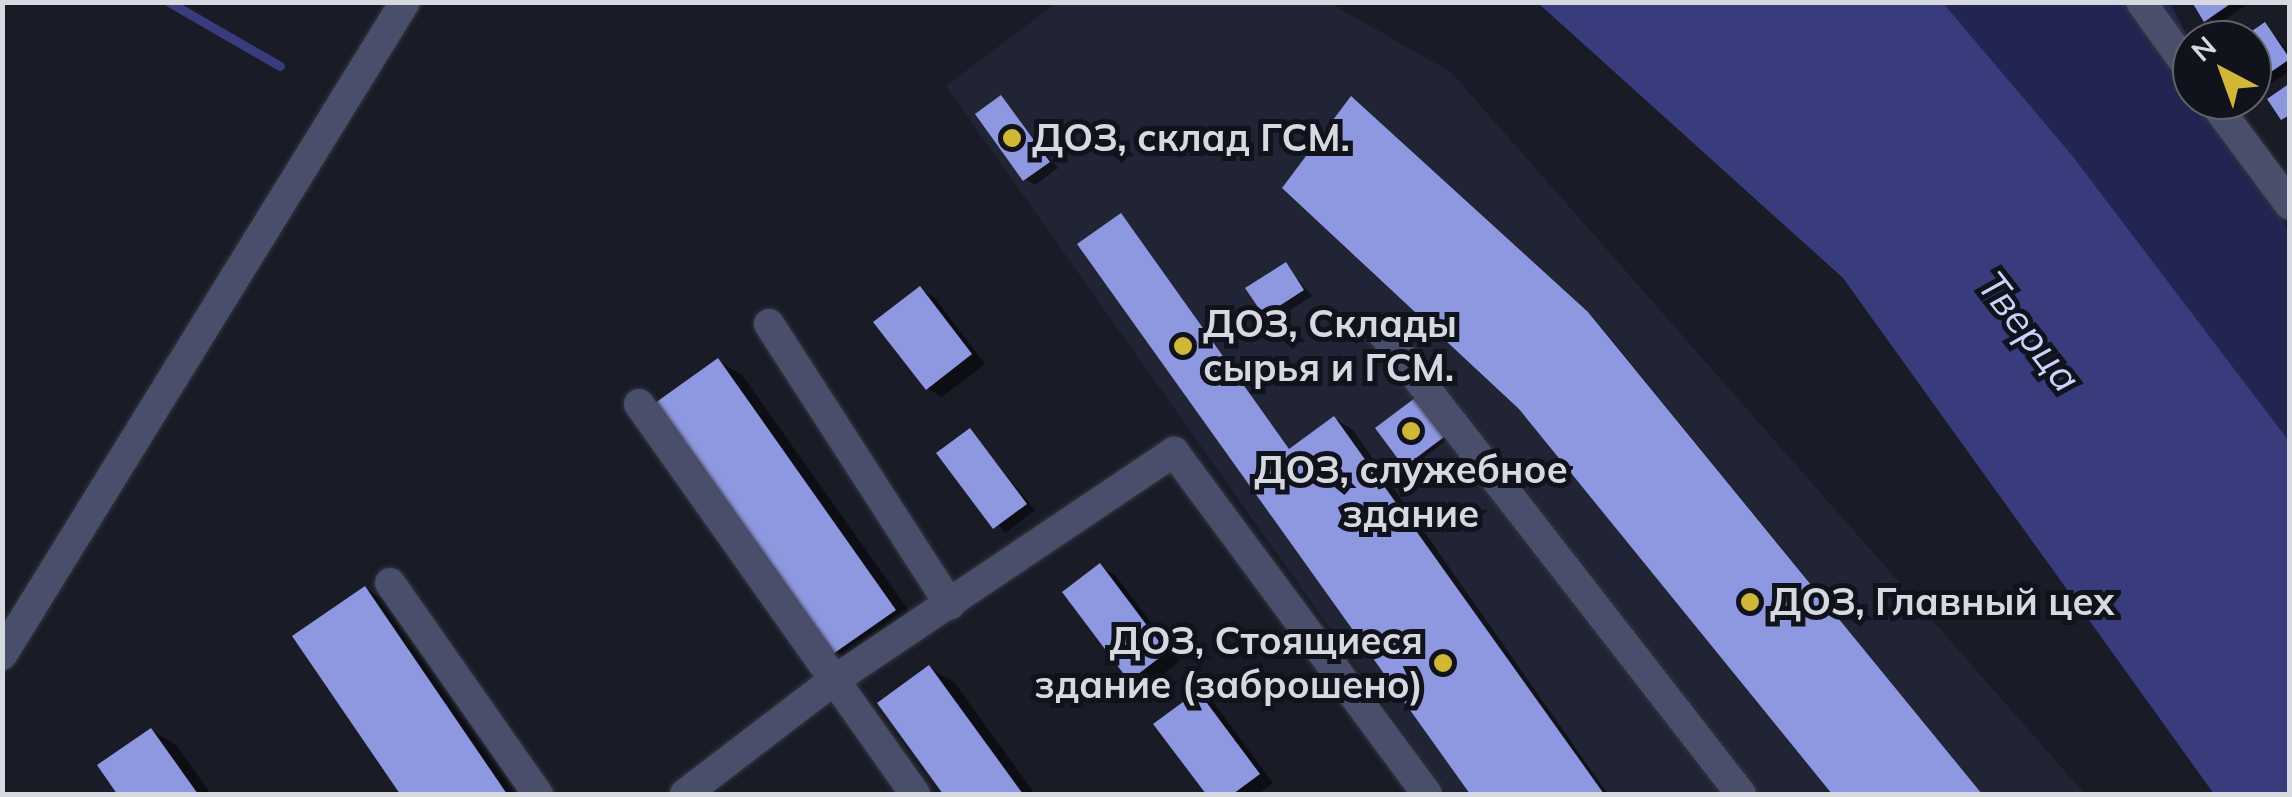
<!DOCTYPE html>
<html>
<head>
<meta charset="utf-8">
<style>
  body { margin:0 }
  #map { position:relative; width:2292px; height:797px; overflow:hidden; background:#191b26; font-family:Mulish,sans-serif }
  div>[style] { position:absolute }
  [style*='--x'] { left:calc(var(--x)*1px); top:calc(var(--y)*1px); width:calc(var(--w)*1px); rotate:calc(var(--a)*1deg) }
  .built>* { inset:0; background:#212434 }
  .green>* { inset:0; background:#222551 }
  .water>* { inset:0; background:#383c7c }
  .shadow>* { inset:0; background:#0007 }
  .stream>* { height:9px; margin:-4.5px; padding:0 4.5px; transform-origin:4.5px; border-radius:4.5px; background:#383c7c }
  .building>* { inset:0; background:#8e98e0 }
  .roads { filter:drop-shadow(0 0 2px #343640) drop-shadow(0 0 2px #343640) }
  .minor>* { height:30px; margin:-15px; padding:0 15px; transform-origin:15px; border-radius:15px; background:#494e6b }
  .dots>* { width:28px; height:28px; translate:-50% -50%; box-sizing:border-box; border:5px solid #10121c; border-radius:50% }
  span { translate:-50% -50%; white-space:nowrap; text-align:center; line-height:1.15; -webkit-text-stroke:10px #10121c; paint-order:stroke }
  .poi-label { font-size:38px; color:#d7d9e0; font-weight:700 }
  .left { translate:0 -50%; text-align:left }
  .right { translate:-100% -50%; text-align:right }
  .water-label { font-size:40px; color:#ccd3fa; font-style:italic }
  .frame { position:absolute; inset:0; border:5px solid #d7d9e0; pointer-events:none }
  .north { position:absolute; left:2172px; top:20px; width:100px; height:100px; box-sizing:border-box; background:#10121c; border:2px solid #60626a; border-radius:50%; rotate:319deg; font-size:28px; font-weight:700; line-height:40px; text-align:center; color:#d7d9e0 }
  .north::after { content:''; display:block; margin:auto; width:35px; height:45px; background:#d1b736; clip-path:polygon(50% 0,100% 100%,50% 72%,0 100%) }
</style>
</head>
<body>
<div id="map">
  <div class="built">
    <div style="clip-path:polygon(1058px 2px,1330px 3px,1451px 72px,2085px 794px,1447px 794px,946px 86px)"></div>
  </div>
  <div class="green">
    <div style="clip-path:polygon(1943px 3px,2170px 3px,2192px 45px,2192px 100px,2221px 100px,2289px 232px,2289px 441px,2071px 154px)"></div>
  </div>
  <div class="water">
    <div style="clip-path:polygon(1538px 3px,1943px 3px,2071px 154px,2289px 441px,2289px 794px,2214px 794px,1843px 278px)"></div>
  </div>
  <div class="shadow">
    <div style="clip-path:polygon(2195px 2px,2251px 2px,2216px 25px)"></div>
    <div style="clip-path:polygon(2265px 25px,2290px 53px,2290px 71px,2266px 87px,2252px 75px,2252px 40px,2244px 40px)"></div>
    <div style="clip-path:polygon(1001px 98px,1058px 168px,1035px 185px,1025px 179px)"></div>
    <div style="clip-path:polygon(1356px 102px,1593px 317px,1982px 794px,1835px 794px,1521px 407px)"></div>
    <div style="clip-path:polygon(1121px 216px,1290px 451px,1335px 419px,1353px 430px,1608px 794px,1473px 794px,1081px 244px)"></div>
    <div style="clip-path:polygon(1286px 265px,1312px 296px,1275px 320px,1266px 315px)"></div>
    <div style="clip-path:polygon(920px 289px,935px 298px,985px 364px,942px 397px,927px 388px)"></div>
    <div style="clip-path:polygon(718px 361px,742px 375px,919px 625px,860px 666px,835px 652px)"></div>
    <div style="clip-path:polygon(1378px 429px,1451px 437px,1410px 468px)"></div>
    <div style="clip-path:polygon(970px 431px,1035px 510px,1005px 533px,940px 454px)"></div>
    <div style="clip-path:polygon(1100px 566px,1115px 575px,1180px 661px,1145px 688px,1130px 679px)"></div>
    <div style="clip-path:polygon(366px 589px,390px 603px,520px 794px,403px 794px,295px 636px)"></div>
    <div style="clip-path:polygon(929px 668px,954px 682px,1035px 794px,946px 794px,880px 704px)"></div>
    <div style="clip-path:polygon(1198px 694px,1213px 702px,1273px 783px,1258px 794px,1209px 794px,1157px 725px)"></div>
    <div style="clip-path:polygon(151px 730px,176px 745px,211px 794px,120px 794px,100px 766px)"></div>
  </div>
  <div class="stream">
    <div style="--x:169;--y:2;--w:128;--a:30"></div>
  </div>
  <div class="building">
    <div style="clip-path:polygon(2192px 2px,2233px 2px,2204px 22px)"></div>
    <div style="clip-path:polygon(2265px 22px,2290px 59px,2255px 83px,2252px 40px,2239px 40px)"></div>
    <div style="clip-path:polygon(2290px 83px,2290px 115px,2281px 120px,2267px 99px)"></div>
    <div style="clip-path:polygon(1001px 95px,1050px 162px,1023px 181px,975px 114px)"></div>
    <div style="clip-path:polygon(1351px 96px,1588px 312px,1982px 794px,1832px 794px,1519px 409px,1282px 188px)"></div>
    <div style="clip-path:polygon(1121px 213px,1289px 449px,1334px 416px,1604px 794px,1470px 794px,1077px 244px)"></div>
    <div style="clip-path:polygon(1286px 262px,1304px 290px,1264px 316px,1245px 288px)"></div>
    <div style="clip-path:polygon(920px 286px,972px 354px,926px 390px,873px 322px)"></div>
    <div style="clip-path:polygon(718px 358px,896px 610px,833px 654px,655px 403px)"></div>
    <div style="clip-path:polygon(1419px 395px,1448px 434px,1404px 467px,1375px 428px)"></div>
    <div style="clip-path:polygon(970px 428px,1027px 504px,993px 529px,936px 453px)"></div>
    <div style="clip-path:polygon(1100px 563px,1167px 652px,1129px 681px,1062px 592px)"></div>
    <div style="clip-path:polygon(365px 586px,507px 794px,400px 794px,292px 636px)"></div>
    <div style="clip-path:polygon(929px 665px,1023px 794px,943px 794px,877px 703px)"></div>
    <div style="clip-path:polygon(1198px 691px,1260px 774px,1233px 794px,1206px 794px,1153px 724px)"></div>
    <div style="clip-path:polygon(151px 728px,198px 794px,117px 794px,97px 765px)"></div>
  </div>
  <div class="roads">
    <div class="minor">
      <div style="--x:2141;--y:2;--w:87;--a:54.3"></div>
      <div style="--x:2212;--y:100;--w:131;--a:53.4"></div>
      <div style="--x:769;--y:324;--w:334;--a:57.2"></div>
      <div style="--x:1380;--y:330;--w:588;--a:52.12"></div>
      <div style="--x:639;--y:404;--w:478;--a:54.7"></div>
      <div style="--x:390;--y:583;--w:258;--a:55"></div>
      <div style="--x:2;--y:655;--w:767;--a:-58.32"></div>
      <div style="--x:685;--y:794;--w:186;--a:-37.4"></div>
      <div style="--x:833;--y:681;--w:411;--a:-33.9"></div>
      <div style="--x:1174;--y:452;--w:425;--a:53.5"></div>
    </div>
  </div>
  <div class="dots">
    <div style="left:1012px;top:138px;background:#d1b736"></div>
    <div style="left:1183px;top:346px;background:#d1b736"></div>
    <div style="left:1411px;top:431px;background:#d1b736"></div>
    <div style="left:1750px;top:602px;background:#d1b736"></div>
    <div style="left:1443px;top:663px;background:#d1b736"></div>
  </div>
  <div class="poi-label">
    <span class="left" style="left:1032px;top:138px">ДОЗ, склад ГСМ.</span>
    <span class="left" style="left:1203px;top:346px">ДОЗ, Склады<br>сырья и ГСМ.</span>
    <span style="left:1411px;top:492px">ДОЗ, служебное<br>здание</span>
    <span class="left" style="left:1770px;top:602px">ДОЗ, Главный цех</span>
    <span class="right" style="left:1423px;top:663px">ДОЗ, Стоящиеся<br>здание (заброшено)</span>
  </div>
  <div class="water-label">
    <span style="left:2030px;top:331px;rotate:52deg">Тверца</span>
  </div>
  <div class="frame"></div>
  <div class="north">N</div>
</div>
</body>
</html>
